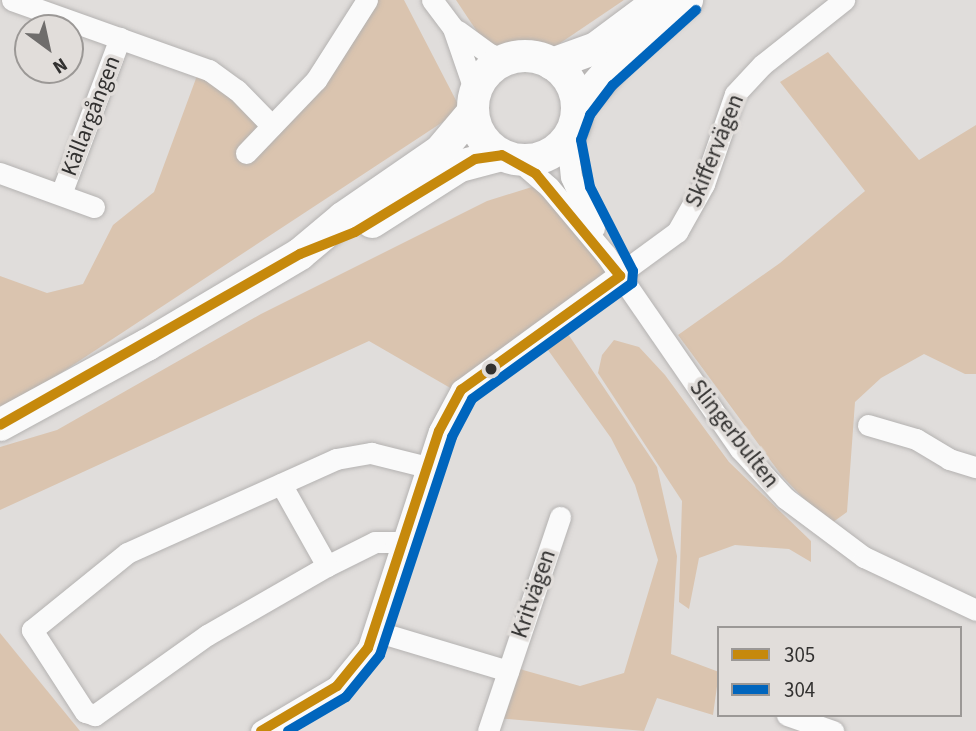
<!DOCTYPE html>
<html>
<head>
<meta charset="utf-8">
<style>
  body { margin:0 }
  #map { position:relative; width:976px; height:731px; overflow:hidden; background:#e0dddb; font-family:"Source Sans 3",sans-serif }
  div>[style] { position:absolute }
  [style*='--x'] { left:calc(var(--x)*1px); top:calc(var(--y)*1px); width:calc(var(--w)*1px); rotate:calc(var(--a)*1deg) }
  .green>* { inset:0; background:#dac4af }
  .roads { filter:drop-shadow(0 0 2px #b4b2b1) drop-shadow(0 0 2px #b4b2b1) }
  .minor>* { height:21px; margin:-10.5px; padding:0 10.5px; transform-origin:10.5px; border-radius:10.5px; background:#fafafa }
  .primary>* { height:32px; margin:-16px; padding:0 16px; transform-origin:16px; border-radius:16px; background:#fafafa }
  .primary>.ring { margin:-16px; padding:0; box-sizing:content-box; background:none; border:32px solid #fafafa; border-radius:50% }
  .bus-1>* { height:10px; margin:-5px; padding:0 5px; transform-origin:5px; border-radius:5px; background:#c6890c }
  .bus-2>* { height:10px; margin:-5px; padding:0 5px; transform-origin:5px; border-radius:5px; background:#0065bd }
  .dots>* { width:19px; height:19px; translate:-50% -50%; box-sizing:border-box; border:4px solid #e1ddda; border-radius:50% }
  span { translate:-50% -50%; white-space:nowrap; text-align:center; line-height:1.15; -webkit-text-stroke:7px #e1ddda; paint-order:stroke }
  .street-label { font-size:23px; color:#323130 }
  .legend { position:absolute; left:717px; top:626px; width:245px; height:91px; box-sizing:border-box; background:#e1ddda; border:2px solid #9b9896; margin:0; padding:9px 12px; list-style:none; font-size:21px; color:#323130 }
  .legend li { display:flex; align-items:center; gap:14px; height:35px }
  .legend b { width:35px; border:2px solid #9b9896 }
  .north { position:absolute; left:14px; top:14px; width:70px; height:70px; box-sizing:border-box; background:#e1ddda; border:2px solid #9b9896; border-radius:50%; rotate:147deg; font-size:19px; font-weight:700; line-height:28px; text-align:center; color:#323130 }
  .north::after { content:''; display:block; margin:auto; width:24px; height:32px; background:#6f6d6c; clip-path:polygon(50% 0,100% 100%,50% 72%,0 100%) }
</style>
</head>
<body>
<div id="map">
  <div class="green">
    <div style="clip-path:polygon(372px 0,404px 0,461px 110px,0 413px,0 276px,47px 293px,83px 284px,113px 225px,154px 192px,198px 73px,268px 128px)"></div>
    <div style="clip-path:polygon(456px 0,624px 0,550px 50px,515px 57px,480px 36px)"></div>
    <div style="clip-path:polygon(828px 52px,919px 160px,976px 125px,976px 374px,965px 374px,924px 354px,881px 378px,855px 402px,847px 512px,829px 525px,782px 476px,678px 335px,780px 263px,865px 191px,780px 82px)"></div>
    <div style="clip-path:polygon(535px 186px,620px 276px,560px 322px,657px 467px,677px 556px,671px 654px,719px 672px,713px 715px,657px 698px,644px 731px,496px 718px,512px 662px,523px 670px,580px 686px,624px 673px,658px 560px,635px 485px,611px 438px,538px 336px,459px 393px,369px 341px,0 510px,0 447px,57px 430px,261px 314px,487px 201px)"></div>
    <div style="clip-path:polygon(614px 340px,639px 347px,665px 375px,729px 462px,811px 541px,811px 562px,789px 549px,735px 545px,699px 558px,689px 609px,679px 602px,682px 501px,598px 373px,602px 355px)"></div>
    <div style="clip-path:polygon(0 633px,80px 731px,0 731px)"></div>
  </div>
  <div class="roads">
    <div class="minor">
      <div style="--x:12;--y:0;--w:209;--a:19.6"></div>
      <div style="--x:209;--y:70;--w:34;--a:36"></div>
      <div style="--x:237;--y:90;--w:50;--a:45.8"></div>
      <div style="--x:432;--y:0;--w:35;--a:53"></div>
      <div style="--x:453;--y:28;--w:68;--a:71"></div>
      <div style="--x:458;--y:31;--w:39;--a:36"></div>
      <div style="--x:490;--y:54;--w:17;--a:21"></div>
      <div style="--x:567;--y:139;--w:38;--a:84"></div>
      <div style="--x:571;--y:177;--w:56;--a:65.7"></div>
      <div style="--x:246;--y:153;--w:101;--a:-46.2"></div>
      <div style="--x:316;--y:80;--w:95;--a:-57.5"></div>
      <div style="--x:518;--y:160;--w:41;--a:41.1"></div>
      <div style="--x:549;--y:187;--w:89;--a:50"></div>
      <div style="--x:606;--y:255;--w:236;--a:55.4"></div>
      <div style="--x:740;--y:449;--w:67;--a:47.4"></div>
      <div style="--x:785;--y:498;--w:99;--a:36.8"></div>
      <div style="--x:864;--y:557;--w:124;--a:25.3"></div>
      <div style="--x:0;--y:173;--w:100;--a:19.9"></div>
      <div style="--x:61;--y:194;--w:167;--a:-69.3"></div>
      <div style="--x:868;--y:425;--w:50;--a:16.3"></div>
      <div style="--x:916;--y:439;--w:39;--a:31"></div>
      <div style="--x:949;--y:459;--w:28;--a:17"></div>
      <div style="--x:281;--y:484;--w:94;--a:60.7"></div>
      <div style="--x:403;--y:542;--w:28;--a:180"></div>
      <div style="--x:375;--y:542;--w:54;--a:153.4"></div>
      <div style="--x:327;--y:566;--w:138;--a:150.1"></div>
      <div style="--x:207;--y:635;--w:138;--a:144.5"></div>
      <div style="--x:95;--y:715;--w:10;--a:-163"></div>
      <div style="--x:85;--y:712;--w:98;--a:-122.9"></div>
      <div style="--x:32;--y:630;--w:122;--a:-39"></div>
      <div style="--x:127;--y:553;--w:229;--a:-24.2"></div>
      <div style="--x:336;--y:459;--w:36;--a:-10"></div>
      <div style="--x:371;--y:453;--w:58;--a:14"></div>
      <div style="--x:375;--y:631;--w:139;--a:16.7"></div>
      <div style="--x:787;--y:715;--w:49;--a:19.2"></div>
      <div style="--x:261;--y:731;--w:88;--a:-30.6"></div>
      <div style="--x:337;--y:686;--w:49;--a:-50.8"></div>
      <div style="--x:368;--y:648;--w:228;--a:-71.9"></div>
      <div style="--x:439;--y:431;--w:47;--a:-61.8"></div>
      <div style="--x:461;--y:390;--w:268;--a:-36.2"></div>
      <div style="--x:677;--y:232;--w:55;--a:-60.6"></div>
      <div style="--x:704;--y:184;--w:95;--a:-71"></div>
      <div style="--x:735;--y:94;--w:40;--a:-47"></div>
      <div style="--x:762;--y:65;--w:105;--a:-38.4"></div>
      <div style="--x:488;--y:731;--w:226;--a:-71.4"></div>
    </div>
    <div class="primary">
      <div class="ring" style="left:473px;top:56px;width:72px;height:72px"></div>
      <div style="--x:552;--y:64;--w:47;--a:-20"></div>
      <div style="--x:596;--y:48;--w:79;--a:-36.7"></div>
      <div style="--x:577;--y:108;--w:69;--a:-49.1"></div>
      <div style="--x:622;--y:56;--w:86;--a:-40.7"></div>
      <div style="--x:372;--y:222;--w:104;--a:-32.5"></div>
      <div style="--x:460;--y:166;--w:43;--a:-14.7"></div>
      <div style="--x:0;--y:425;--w:167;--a:-28.6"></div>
      <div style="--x:147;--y:345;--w:178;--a:-30.7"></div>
      <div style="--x:300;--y:254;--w:56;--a:-39.9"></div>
      <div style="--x:343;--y:218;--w:118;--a:-34.6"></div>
      <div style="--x:440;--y:151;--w:51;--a:-49.8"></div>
    </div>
  </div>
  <div class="bus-1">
    <div style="--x:0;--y:425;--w:345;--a:-29.7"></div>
    <div style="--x:300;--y:254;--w:59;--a:-21.8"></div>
    <div style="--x:355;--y:232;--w:140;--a:-31.3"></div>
    <div style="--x:475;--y:159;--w:27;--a:-8"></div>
    <div style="--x:502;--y:155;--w:39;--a:29"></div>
    <div style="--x:536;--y:174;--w:132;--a:50.5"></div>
    <div style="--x:261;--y:731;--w:88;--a:-30.6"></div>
    <div style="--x:337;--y:686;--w:49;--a:-50.8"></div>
    <div style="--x:368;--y:648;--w:228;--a:-71.9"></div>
    <div style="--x:439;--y:431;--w:47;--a:-61.8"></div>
    <div style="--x:461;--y:390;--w:196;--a:-35.6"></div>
  </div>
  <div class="bus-2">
    <div style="--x:288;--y:731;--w:67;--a:-30.4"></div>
    <div style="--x:346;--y:697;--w:54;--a:-51"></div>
    <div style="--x:380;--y:655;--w:230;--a:-71.7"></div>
    <div style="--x:452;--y:437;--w:43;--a:-62.2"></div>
    <div style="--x:472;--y:399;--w:198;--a:-35.9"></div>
    <div style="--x:632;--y:283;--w:12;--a:-85"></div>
    <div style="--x:633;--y:271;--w:94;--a:-117.1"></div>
    <div style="--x:590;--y:187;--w:48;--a:-100.8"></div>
    <div style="--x:581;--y:140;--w:27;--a:-70"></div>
    <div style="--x:590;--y:115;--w:38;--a:-53"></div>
    <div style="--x:613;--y:85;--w:112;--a:-42.1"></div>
  </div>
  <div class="dots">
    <div style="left:491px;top:369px;background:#323130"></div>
  </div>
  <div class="street-label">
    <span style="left:91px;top:116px;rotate:-69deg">Källargången</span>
    <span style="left:715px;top:151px;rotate:-68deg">Skiffervägen</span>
    <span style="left:734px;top:434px;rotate:52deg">Slingerbulten</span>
    <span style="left:534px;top:594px;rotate:-71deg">Kritvägen</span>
  </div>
  <ul class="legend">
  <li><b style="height:9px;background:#c6890c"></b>305</li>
  <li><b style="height:9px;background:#0065bd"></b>304</li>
  </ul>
  <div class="north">N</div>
</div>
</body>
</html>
